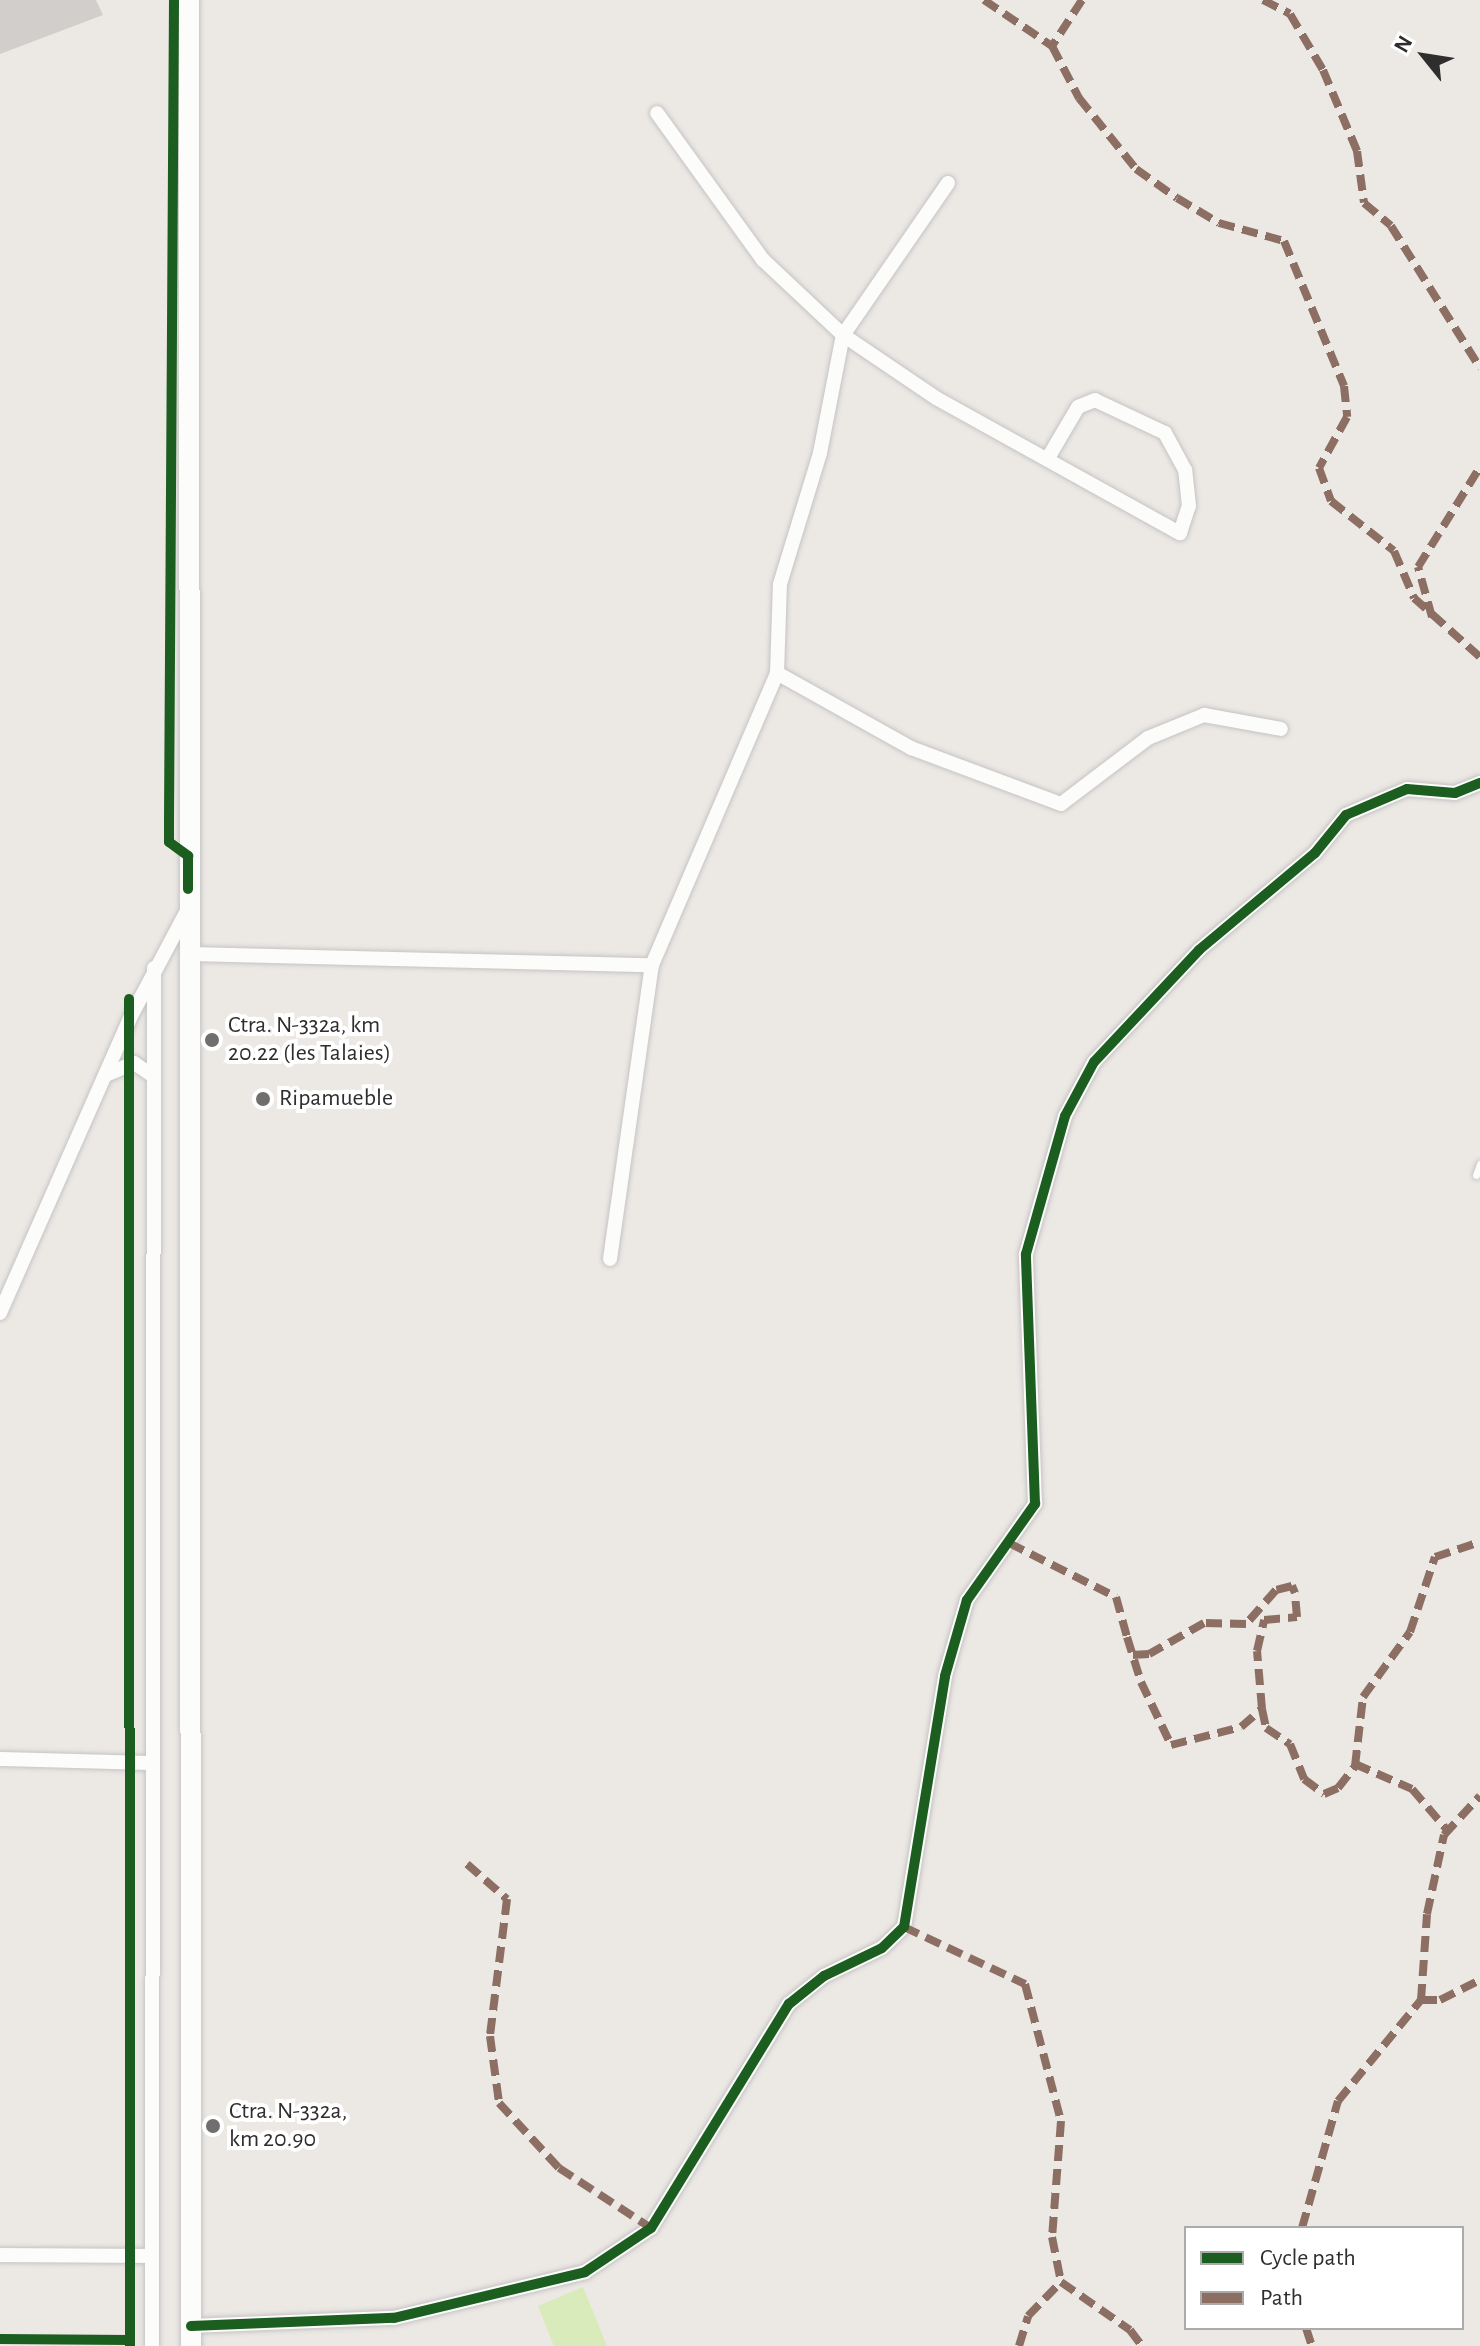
<!DOCTYPE html>
<html>
<head>
<meta charset="utf-8">
<style>
  body { margin:0 }
  #map { position:relative; width:1480px; height:2346px; overflow:hidden; background:#ece8e4; font-family:"Alegreya Sans",sans-serif }
  div>[style] { position:absolute }
  [style*='--x'] { left:calc(var(--x)*1px); top:calc(var(--y)*1px); width:calc(var(--w)*1px); rotate:calc(var(--a)*1deg) }
  .pitch>* { inset:0; background:#d9eabb }
  .building>* { inset:0; background:#d1cecb }
  .roads { filter:drop-shadow(0 0 2px #c5c4c5) drop-shadow(0 0 2px #c5c4c5) }
  .lane>* { height:7px; margin:-3.5px; padding:0 3.5px; transform-origin:3.5px; border-radius:3.5px; background:#fcfcfb }
  .street>* { height:14px; margin:-7px; padding:0 7px; transform-origin:7px; border-radius:7px; background:#fcfcfb }
  .secondary>* { height:20px; margin:-10px; padding:0 10px; transform-origin:10px; border-radius:10px; background:#fcfcfb }
  .quiet>* { height:8px; margin-top:-4px; transform-origin:0; background:repeating-linear-gradient(90deg,#8d6e63 0 16px,transparent 0 24px) }
  .cycleway>* { height:10px; margin:-5px; padding:0 5px; transform-origin:5px; border-radius:5px; background:#1b5e20 }
  .dots>* { width:22px; height:22px; translate:-50% -50%; box-sizing:border-box; border:4px solid #fff; border-radius:50% }
  span { translate:-50% -50%; white-space:nowrap; text-align:center; line-height:1.15; -webkit-text-stroke:8px #fff; paint-order:stroke }
  .poi-label { font-size:24px; color:#2e2e2e }
  .left { translate:0 -50%; text-align:left }
  .legend { position:absolute; left:1184px; top:2226px; width:280px; height:104px; box-sizing:border-box; background:#fff; border:2px solid #ababab; margin:0; padding:10px 14px; list-style:none; font-size:24px; color:#2e2e2e }
  .legend li { display:flex; align-items:center; gap:16px; height:40px }
  .legend b { width:40px; border:2px solid #ababab }
  .north { position:absolute; left:1384px; top:16px; width:80px; height:80px; -webkit-text-stroke:6px #fff; paint-order:stroke; rotate:300deg; font-size:22px; font-weight:700; line-height:32px; text-align:center; color:#2e2e2e }
  .north::after { content:''; display:block; margin:auto; width:28px; height:36px; background:#2e2e2e; clip-path:polygon(50% 0,100% 100%,50% 72%,0 100%) }
</style>
</head>
<body>
<div id="map">
  <div class="pitch">
    <div style="clip-path:polygon(583px 2287px,607px 2346px,554px 2346px,538px 2306px)"></div>
  </div>
  <div class="building">
    <div style="clip-path:polygon(0 0,96px 0,103px 15px,0 54px)"></div>
  </div>
  <div class="roads">
    <div class="lane">
      <div style="--x:1476;--y:1175;--w:12;--a:-70"></div>
    </div>
    <div class="street">
      <div style="--x:948;--y:183;--w:185;--a:124.6"></div>
      <div style="--x:843;--y:335;--w:112;--a:34.1"></div>
      <div style="--x:936;--y:398;--w:279;--a:29"></div>
      <div style="--x:1180;--y:533;--w:28;--a:-72"></div>
      <div style="--x:1189;--y:506;--w:36;--a:-96"></div>
      <div style="--x:1185;--y:470;--w:42;--a:-118.4"></div>
      <div style="--x:1165;--y:433;--w:77;--a:-154.8"></div>
      <div style="--x:1095;--y:400;--w:18;--a:158"></div>
      <div style="--x:1078;--y:407;--w:59;--a:120.5"></div>
      <div style="--x:777;--y:673;--w:154;--a:29.2"></div>
      <div style="--x:911;--y:748;--w:160;--a:20.5"></div>
      <div style="--x:1061;--y:804;--w:109;--a:-37.2"></div>
      <div style="--x:1148;--y:738;--w:61;--a:-22.3"></div>
      <div style="--x:1204;--y:715;--w:78;--a:10.3"></div>
      <div style="--x:187;--y:954;--w:465;--a:1.4"></div>
      <div style="--x:652;--y:965;--w:318;--a:-66.8"></div>
      <div style="--x:777;--y:673;--w:89;--a:-88.1"></div>
      <div style="--x:780;--y:584;--w:137;--a:-73"></div>
      <div style="--x:820;--y:453;--w:120;--a:-79"></div>
      <div style="--x:843;--y:335;--w:110;--a:-136.8"></div>
      <div style="--x:763;--y:260;--w:181;--a:-125.8"></div>
      <div style="--x:108;--y:1074;--w:28;--a:-23"></div>
      <div style="--x:134;--y:1063;--w:22;--a:34"></div>
      <div style="--x:610;--y:1259;--w:297;--a:-81.9"></div>
      <div style="--x:0;--y:1313;--w:322;--a:-66.2"></div>
      <div style="--x:130;--y:1018;--w:121;--a:-62"></div>
      <div style="--x:0;--y:1759;--w:152;--a:1.5"></div>
      <div style="--x:0;--y:2255;--w:152;--a:0.4"></div>
      <div style="--x:191;--y:2326;--w:203;--a:-2.3"></div>
      <div style="--x:394;--y:2318;--w:196;--a:-13.5"></div>
      <div style="--x:585;--y:2272;--w:79;--a:-33.7"></div>
      <div style="--x:651;--y:2228;--w:263;--a:-58.4"></div>
      <div style="--x:789;--y:2004;--w:45;--a:-38.7"></div>
      <div style="--x:824;--y:1976;--w:64;--a:-25.8"></div>
      <div style="--x:882;--y:1948;--w:30;--a:-44"></div>
      <div style="--x:904;--y:1927;--w:254;--a:-80.7"></div>
      <div style="--x:945;--y:1676;--w:79;--a:-73.9"></div>
      <div style="--x:967;--y:1600;--w:118;--a:-54.7"></div>
      <div style="--x:1035;--y:1504;--w:250;--a:-92.1"></div>
      <div style="--x:1026;--y:1254;--w:143;--a:-74.2"></div>
      <div style="--x:1065;--y:1116;--w:61;--a:-61.8"></div>
      <div style="--x:1094;--y:1062;--w:154;--a:-46.8"></div>
      <div style="--x:1199;--y:950;--w:151;--a:-39.9"></div>
      <div style="--x:1315;--y:853;--w:49;--a:-50.8"></div>
      <div style="--x:1346;--y:815;--w:66;--a:-23.1"></div>
      <div style="--x:1407;--y:789;--w:48;--a:4.8"></div>
      <div style="--x:1455;--y:793;--w:27;--a:-22"></div>
      <div style="--x:152;--y:2346;--w:1378;--a:-89.92"></div>
    </div>
    <div class="secondary">
      <div style="--x:189;--y:0;--w:2346;--a:89.95"></div>
    </div>
  </div>
  <div class="quiet">
    <div style="--x:984;--y:0;--w:82;--a:34.1"></div>
    <div style="--x:1082;--y:0;--w:55;--a:123.1"></div>
    <div style="--x:1052;--y:46;--w:59;--a:62.6"></div>
    <div style="--x:1079;--y:98;--w:91;--a:51.2"></div>
    <div style="--x:1136;--y:169;--w:50;--a:35.3"></div>
    <div style="--x:1177;--y:198;--w:49;--a:30.8"></div>
    <div style="--x:1219;--y:223;--w:67;--a:15.5"></div>
    <div style="--x:1284;--y:241;--w:157;--a:67.5"></div>
    <div style="--x:1344;--y:386;--w:31;--a:84"></div>
    <div style="--x:1347;--y:417;--w:58;--a:118.8"></div>
    <div style="--x:1319;--y:468;--w:35;--a:70"></div>
    <div style="--x:1331;--y:501;--w:80;--a:38.4"></div>
    <div style="--x:1394;--y:551;--w:51;--a:66.9"></div>
    <div style="--x:1414;--y:598;--w:89;--a:41.8"></div>
    <div style="--x:1263;--y:0;--w:30;--a:27"></div>
    <div style="--x:1290;--y:14;--w:65;--a:59.5"></div>
    <div style="--x:1323;--y:70;--w:88;--a:67.2"></div>
    <div style="--x:1357;--y:151;--w:52;--a:82.3"></div>
    <div style="--x:1364;--y:203;--w:35;--a:40"></div>
    <div style="--x:1391;--y:226;--w:168;--a:57.9"></div>
    <div style="--x:1432;--y:617;--w:52;--a:-105.6"></div>
    <div style="--x:1418;--y:567;--w:118;--a:-58.2"></div>
    <div style="--x:1009;--y:1543;--w:120;--a:26.8"></div>
    <div style="--x:1116;--y:1597;--w:41;--a:74.6"></div>
    <div style="--x:1127;--y:1637;--w:47;--a:72.7"></div>
    <div style="--x:1141;--y:1682;--w:70;--a:64.5"></div>
    <div style="--x:1171;--y:1745;--w:72;--a:-14.4"></div>
    <div style="--x:1241;--y:1727;--w:28;--a:-41"></div>
    <div style="--x:1262;--y:1709;--w:58;--a:-94.9"></div>
    <div style="--x:1257;--y:1651;--w:32;--a:-77"></div>
    <div style="--x:1264;--y:1620;--w:33;--a:-5"></div>
    <div style="--x:1297;--y:1617;--w:24;--a:-95"></div>
    <div style="--x:1295;--y:1593;--w:8;--a:-113"></div>
    <div style="--x:1292;--y:1586;--w:16;--a:166"></div>
    <div style="--x:1276;--y:1590;--w:45;--a:131.4"></div>
    <div style="--x:1246;--y:1624;--w:42;--a:-178.6"></div>
    <div style="--x:1204;--y:1623;--w:63;--a:150.6"></div>
    <div style="--x:1149;--y:1654;--w:17;--a:177"></div>
    <div style="--x:1262;--y:1709;--w:19;--a:78"></div>
    <div style="--x:1266;--y:1728;--w:29;--a:34"></div>
    <div style="--x:1290;--y:1744;--w:38;--a:68"></div>
    <div style="--x:1304;--y:1779;--w:25;--a:37"></div>
    <div style="--x:1324;--y:1794;--w:15;--a:-23"></div>
    <div style="--x:1338;--y:1788;--w:28;--a:-52"></div>
    <div style="--x:1355;--y:1766;--w:69;--a:-83.4"></div>
    <div style="--x:1363;--y:1697;--w:80;--a:-54.1"></div>
    <div style="--x:1410;--y:1632;--w:79;--a:-71.6"></div>
    <div style="--x:1435;--y:1557;--w:47;--a:-18.4"></div>
    <div style="--x:1355;--y:1764;--w:62;--a:23.7"></div>
    <div style="--x:1412;--y:1789;--w:55;--a:49.4"></div>
    <div style="--x:467;--y:1864;--w:53;--a:41.2"></div>
    <div style="--x:507;--y:1899;--w:138;--a:97.1"></div>
    <div style="--x:490;--y:2036;--w:68;--a:82.3"></div>
    <div style="--x:499;--y:2103;--w:88;--a:47.3"></div>
    <div style="--x:559;--y:2168;--w:110;--a:33.1"></div>
    <div style="--x:904;--y:1927;--w:134;--a:25.2"></div>
    <div style="--x:1025;--y:1984;--w:142;--a:75.3"></div>
    <div style="--x:1061;--y:2121;--w:116;--a:94.4"></div>
    <div style="--x:1052;--y:2237;--w:46;--a:78.7"></div>
    <div style="--x:1061;--y:2282;--w:84;--a:34.8"></div>
    <div style="--x:1130;--y:2330;--w:20;--a:53"></div>
    <div style="--x:1421;--y:2000;--w:19;--a:0"></div>
    <div style="--x:1440;--y:2000;--w:45;--a:-26.6"></div>
    <div style="--x:1302;--y:2228;--w:132;--a:-74.2"></div>
    <div style="--x:1338;--y:2101;--w:131;--a:-50.6"></div>
    <div style="--x:1421;--y:2000;--w:86;--a:-86"></div>
    <div style="--x:1427;--y:1914;--w:81;--a:-77.9"></div>
    <div style="--x:1444;--y:1835;--w:53;--a:-47.3"></div>
    <div style="--x:1306;--y:2328;--w:19;--a:72"></div>
    <div style="--x:1019;--y:2346;--w:31;--a:-73"></div>
    <div style="--x:1028;--y:2316;--w:47;--a:-45.9"></div>
  </div>
  <div class="cycleway">
    <div style="--x:174;--y:0;--w:822;--a:90.35"></div>
    <div style="--x:169;--y:822;--w:20;--a:90"></div>
    <div style="--x:169;--y:842;--w:24;--a:36"></div>
    <div style="--x:188;--y:856;--w:33;--a:90"></div>
    <div style="--x:129;--y:999;--w:1347;--a:89.96"></div>
    <div style="--x:191;--y:2326;--w:203;--a:-2.3"></div>
    <div style="--x:394;--y:2318;--w:196;--a:-13.5"></div>
    <div style="--x:585;--y:2272;--w:79;--a:-33.7"></div>
    <div style="--x:651;--y:2228;--w:263;--a:-58.4"></div>
    <div style="--x:789;--y:2004;--w:45;--a:-38.7"></div>
    <div style="--x:824;--y:1976;--w:64;--a:-25.8"></div>
    <div style="--x:882;--y:1948;--w:30;--a:-44"></div>
    <div style="--x:904;--y:1927;--w:254;--a:-80.7"></div>
    <div style="--x:945;--y:1676;--w:79;--a:-73.9"></div>
    <div style="--x:967;--y:1600;--w:118;--a:-54.7"></div>
    <div style="--x:1035;--y:1504;--w:250;--a:-92.1"></div>
    <div style="--x:1026;--y:1254;--w:143;--a:-74.2"></div>
    <div style="--x:1065;--y:1116;--w:61;--a:-61.8"></div>
    <div style="--x:1094;--y:1062;--w:154;--a:-46.8"></div>
    <div style="--x:1199;--y:950;--w:151;--a:-39.9"></div>
    <div style="--x:1315;--y:853;--w:49;--a:-50.8"></div>
    <div style="--x:1346;--y:815;--w:66;--a:-23.1"></div>
    <div style="--x:1407;--y:789;--w:48;--a:4.8"></div>
    <div style="--x:1455;--y:793;--w:27;--a:-22"></div>
    <div style="--x:0;--y:2339;--w:130;--a:0.4"></div>
  </div>
  <div class="dots">
    <div style="left:212px;top:1040px;background:#706f6e"></div>
    <div style="left:263px;top:1099px;background:#706f6e"></div>
    <div style="left:213px;top:2126px;background:#706f6e"></div>
  </div>
  <div class="poi-label">
    <span class="left" style="left:228px;top:1040px">Ctra. N-332a, km<br>20.22 (les Talaies)</span>
    <span class="left" style="left:279px;top:1099px">Ripamueble</span>
    <span class="left" style="left:229px;top:2126px">Ctra. N-332a,<br>km 20.90</span>
  </div>
  <ul class="legend">
  <li><b style="height:10px;background:#1b5e20"></b>Cycle path</li>
  <li><b style="height:10px;background:#8d6e63"></b>Path</li>
  </ul>
  <div class="north">N</div>
</div>
</body>
</html>
